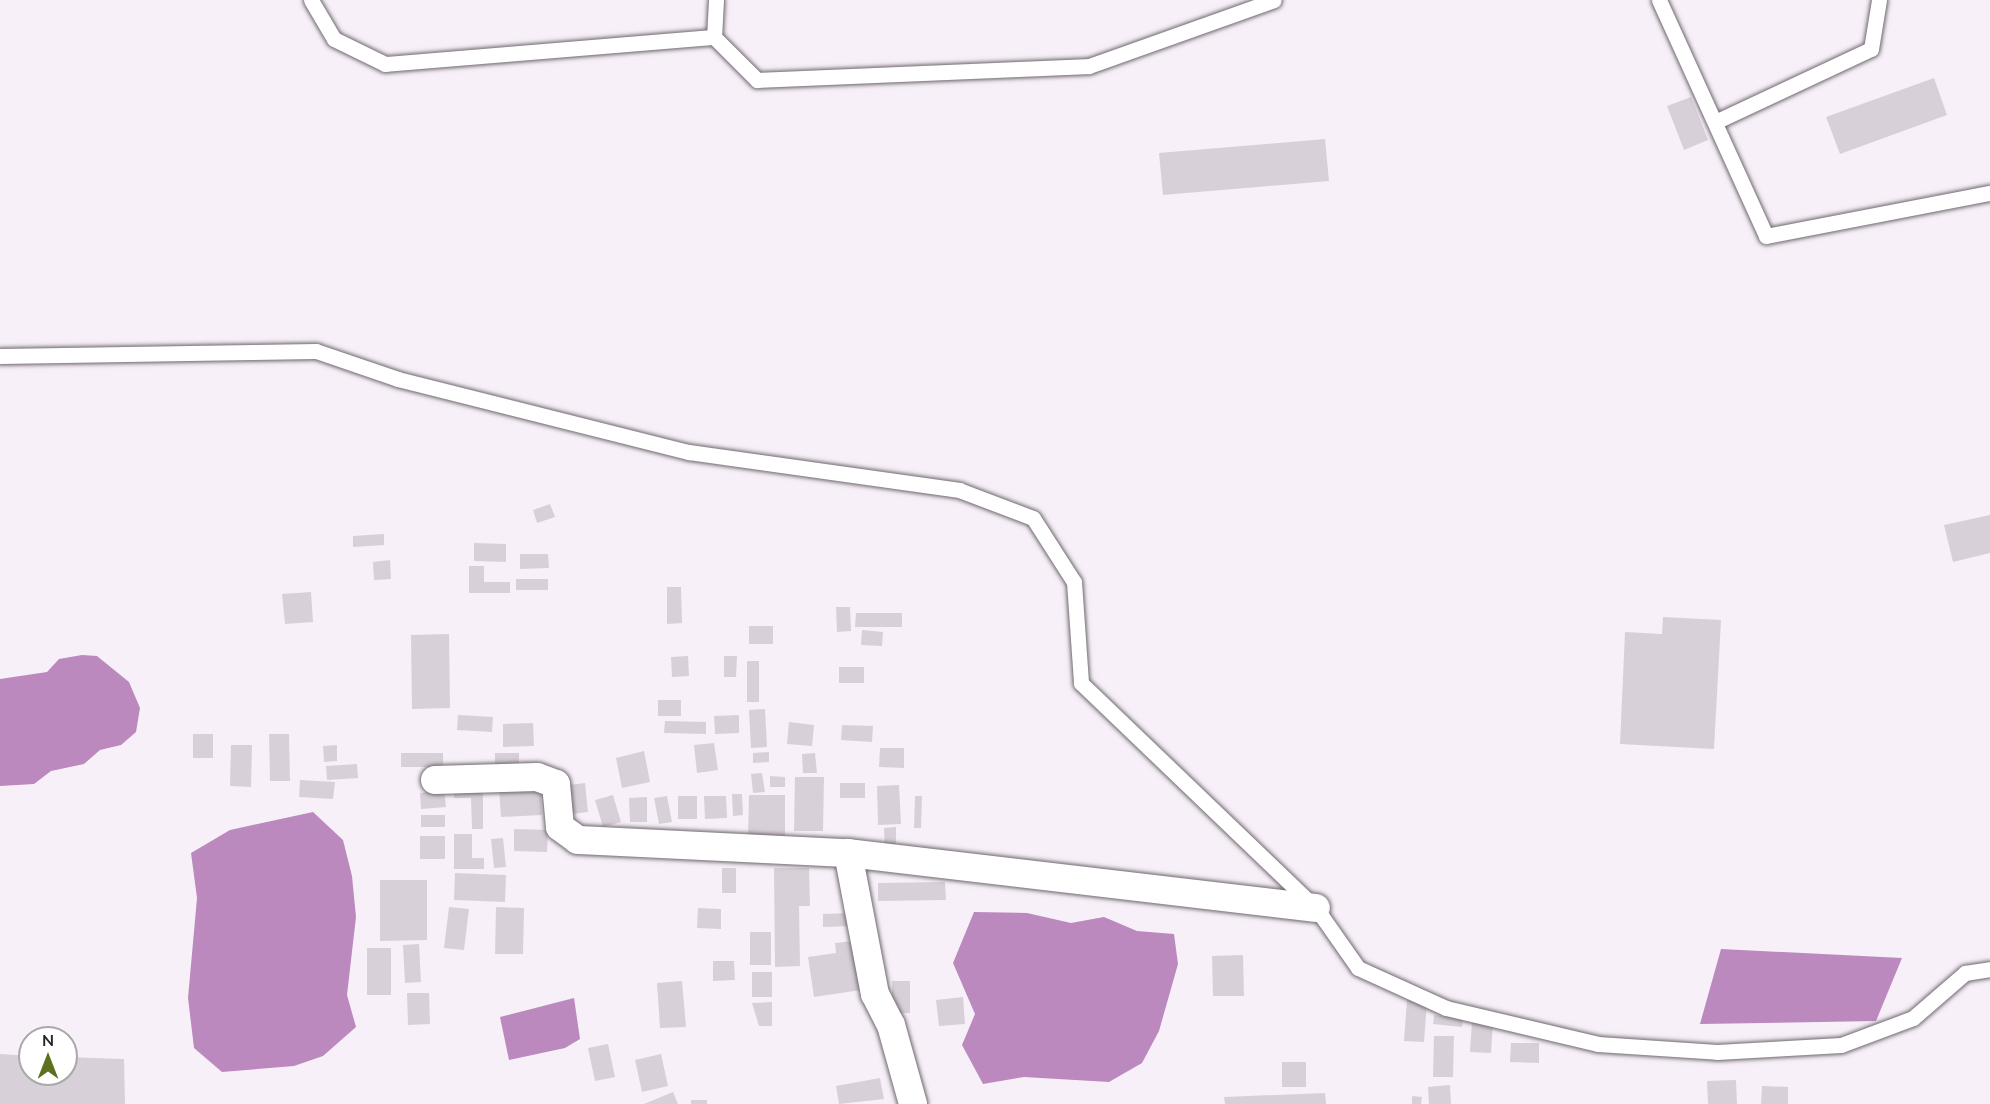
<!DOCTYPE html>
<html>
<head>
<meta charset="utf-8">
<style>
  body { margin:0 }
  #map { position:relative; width:1990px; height:1104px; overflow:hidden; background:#f8f0f9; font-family:Mulish,sans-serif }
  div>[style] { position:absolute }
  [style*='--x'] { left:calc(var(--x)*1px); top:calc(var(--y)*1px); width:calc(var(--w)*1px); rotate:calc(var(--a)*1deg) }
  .water>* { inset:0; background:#bb89be }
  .building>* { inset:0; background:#d8d0d8 }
  .roads { filter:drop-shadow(0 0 2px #6f686f) drop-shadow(0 0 2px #6f686f) }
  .service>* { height:15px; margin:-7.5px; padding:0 7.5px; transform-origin:7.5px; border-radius:7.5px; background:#fff }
  .minor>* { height:28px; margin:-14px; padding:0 14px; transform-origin:14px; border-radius:14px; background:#fff }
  span { translate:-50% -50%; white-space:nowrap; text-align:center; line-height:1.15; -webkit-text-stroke:6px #fff; paint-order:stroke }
  .north { position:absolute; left:18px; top:1026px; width:60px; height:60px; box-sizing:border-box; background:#fff; border:2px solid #a9a8a9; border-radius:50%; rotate:0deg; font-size:16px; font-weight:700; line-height:24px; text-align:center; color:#292629 }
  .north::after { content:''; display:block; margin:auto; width:21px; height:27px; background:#5d701e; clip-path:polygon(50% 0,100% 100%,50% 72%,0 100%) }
</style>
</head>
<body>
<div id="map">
  <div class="water">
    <div style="clip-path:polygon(82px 655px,97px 656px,129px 682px,140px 708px,136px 732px,121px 745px,100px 750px,84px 764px,51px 771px,34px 784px,0 786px,0 679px,47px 672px,59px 659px)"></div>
    <div style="clip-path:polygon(313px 812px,343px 840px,352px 876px,356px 917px,347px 995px,356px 1027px,323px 1056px,294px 1066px,222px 1072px,194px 1048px,188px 998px,197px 898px,191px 853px,230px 830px)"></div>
    <div style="clip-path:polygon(974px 912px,1027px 913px,1071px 923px,1104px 917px,1137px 931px,1174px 934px,1178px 964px,1159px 1031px,1142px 1063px,1109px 1082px,1024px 1077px,983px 1084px,962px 1045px,975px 1014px,953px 963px)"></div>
    <div style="clip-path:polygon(1721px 949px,1902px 958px,1876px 1021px,1700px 1024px)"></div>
    <div style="clip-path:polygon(574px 998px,580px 1039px,565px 1048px,509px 1060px,500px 1017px)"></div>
  </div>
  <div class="building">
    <div style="clip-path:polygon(1934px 78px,1947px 115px,1840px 154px,1826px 117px)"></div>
    <div style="clip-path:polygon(1691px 97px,1708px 140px,1684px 150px,1667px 106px)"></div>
    <div style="clip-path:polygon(1325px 139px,1329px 181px,1163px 195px,1159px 153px)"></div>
    <div style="clip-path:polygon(550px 504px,555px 517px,537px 523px,533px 510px)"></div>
    <div style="clip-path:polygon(1990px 515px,1990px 553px,1953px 562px,1944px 525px)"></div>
    <div style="clip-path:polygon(384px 534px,384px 545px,353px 547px,353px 536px)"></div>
    <div style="clip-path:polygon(474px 543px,506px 544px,506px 562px,474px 561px)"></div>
    <div style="clip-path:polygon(520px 554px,548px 554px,549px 568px,520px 569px)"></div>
    <div style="clip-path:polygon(390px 560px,391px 579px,374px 580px,373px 562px)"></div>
    <div style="clip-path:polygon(469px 566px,484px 566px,484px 582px,510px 582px,510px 593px,469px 593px)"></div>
    <div style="clip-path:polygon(516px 579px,548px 579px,548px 590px,516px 590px)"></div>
    <div style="clip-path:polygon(667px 587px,681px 587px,682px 623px,667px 624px)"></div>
    <div style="clip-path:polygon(311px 592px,313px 622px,285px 624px,282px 594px)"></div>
    <div style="clip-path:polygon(836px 607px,850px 607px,851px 631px,837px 632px)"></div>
    <div style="clip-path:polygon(856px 613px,902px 613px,902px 627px,855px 627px)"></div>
    <div style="clip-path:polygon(1663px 617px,1721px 620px,1714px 749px,1620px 744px,1625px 632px,1662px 634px)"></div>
    <div style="clip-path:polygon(749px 626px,773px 626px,773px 644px,749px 644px)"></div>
    <div style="clip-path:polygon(862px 630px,883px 632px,882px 646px,861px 645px)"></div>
    <div style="clip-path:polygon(449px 634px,450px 708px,412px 709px,411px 635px)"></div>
    <div style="clip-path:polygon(688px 656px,689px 676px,672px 677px,671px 657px)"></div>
    <div style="clip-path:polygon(724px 656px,737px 656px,736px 677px,724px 677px)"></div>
    <div style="clip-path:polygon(747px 661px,759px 661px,759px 702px,747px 702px)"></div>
    <div style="clip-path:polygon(839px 667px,864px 667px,864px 683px,839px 683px)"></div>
    <div style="clip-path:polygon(658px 700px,681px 700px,681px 716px,658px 716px)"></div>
    <div style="clip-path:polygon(765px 709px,767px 747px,751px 748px,749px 710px)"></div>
    <div style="clip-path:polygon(458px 715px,493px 717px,492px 732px,457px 730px)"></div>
    <div style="clip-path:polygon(739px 715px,739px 733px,715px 734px,714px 716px)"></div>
    <div style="clip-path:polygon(665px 721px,706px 722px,706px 734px,664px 733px)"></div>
    <div style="clip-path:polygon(789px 722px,814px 725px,812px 746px,787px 744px)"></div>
    <div style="clip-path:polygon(533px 723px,534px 746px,503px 747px,503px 724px)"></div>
    <div style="clip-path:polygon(842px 725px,873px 726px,872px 742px,841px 740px)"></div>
    <div style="clip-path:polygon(193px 734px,213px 734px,213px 758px,193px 758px)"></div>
    <div style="clip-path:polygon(269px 734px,289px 734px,290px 781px,270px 781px)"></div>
    <div style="clip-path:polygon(714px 743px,718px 770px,697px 773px,694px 745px)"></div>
    <div style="clip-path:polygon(231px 745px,252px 745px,251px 787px,230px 786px)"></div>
    <div style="clip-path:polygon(337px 745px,337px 761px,324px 762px,323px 746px)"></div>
    <div style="clip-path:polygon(880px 748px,904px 748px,904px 768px,879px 767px)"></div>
    <div style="clip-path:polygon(644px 751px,650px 782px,622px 788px,616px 758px)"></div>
    <div style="clip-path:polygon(769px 752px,769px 762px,753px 763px,753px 753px)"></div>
    <div style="clip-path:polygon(401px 753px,443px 753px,443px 767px,401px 767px)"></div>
    <div style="clip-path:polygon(495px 753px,519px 753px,519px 773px,495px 773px)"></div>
    <div style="clip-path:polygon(815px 753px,817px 773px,803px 773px,802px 754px)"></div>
    <div style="clip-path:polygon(357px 764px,358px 778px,327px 780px,326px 766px)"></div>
    <div style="clip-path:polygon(762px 773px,765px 792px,753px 793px,751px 774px)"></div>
    <div style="clip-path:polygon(770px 776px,785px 777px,785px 787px,770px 787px)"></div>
    <div style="clip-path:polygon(795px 777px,824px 777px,823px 831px,794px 831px)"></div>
    <div style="clip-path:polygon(300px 780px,335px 782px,333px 799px,299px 797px)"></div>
    <div style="clip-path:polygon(585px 783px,588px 812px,571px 814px,568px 785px)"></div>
    <div style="clip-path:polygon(840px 783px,865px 783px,865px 798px,840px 798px)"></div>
    <div style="clip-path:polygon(899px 785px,901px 824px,878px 825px,877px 786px)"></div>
    <div style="clip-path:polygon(540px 786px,542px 815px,501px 817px,499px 788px)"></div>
    <div style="clip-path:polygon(454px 788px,483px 788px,483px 829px,472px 829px,471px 798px,454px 798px)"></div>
    <div style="clip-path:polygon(444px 790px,446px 807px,421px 809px,420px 793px)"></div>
    <div style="clip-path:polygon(732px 794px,742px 794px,743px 815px,733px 816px)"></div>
    <div style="clip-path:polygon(613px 795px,621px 822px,603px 827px,595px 800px)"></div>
    <div style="clip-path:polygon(749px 795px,785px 795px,785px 840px,748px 840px)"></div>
    <div style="clip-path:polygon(667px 796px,672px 822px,659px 824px,654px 798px)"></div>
    <div style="clip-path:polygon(678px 796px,697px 796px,697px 819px,678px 819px)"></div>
    <div style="clip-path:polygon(704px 796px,726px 796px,727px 818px,705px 819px)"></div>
    <div style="clip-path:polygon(915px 796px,922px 796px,921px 828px,914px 828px)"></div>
    <div style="clip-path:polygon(647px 797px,647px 822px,630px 822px,629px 798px)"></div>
    <div style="clip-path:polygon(421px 815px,445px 815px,445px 827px,421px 827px)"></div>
    <div style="clip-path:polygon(896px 827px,896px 854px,885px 854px,884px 828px)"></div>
    <div style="clip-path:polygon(514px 829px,548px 830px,547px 852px,514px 851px)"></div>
    <div style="clip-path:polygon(454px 834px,472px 834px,472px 858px,484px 858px,484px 869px,454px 869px)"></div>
    <div style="clip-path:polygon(420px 836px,445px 836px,445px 859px,420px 859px)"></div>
    <div style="clip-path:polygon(503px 838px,506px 867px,494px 868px,491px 839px)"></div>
    <div style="clip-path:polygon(722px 868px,736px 868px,736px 893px,722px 893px)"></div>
    <div style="clip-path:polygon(774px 868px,809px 868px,810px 906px,799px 906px,800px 966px,775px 967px)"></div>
    <div style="clip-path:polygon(455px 873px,506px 875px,505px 902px,454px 900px)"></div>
    <div style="clip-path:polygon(380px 880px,427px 880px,427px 940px,380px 941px)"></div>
    <div style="clip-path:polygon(945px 882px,946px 900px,878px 901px,878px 883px)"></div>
    <div style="clip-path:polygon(449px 907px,469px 909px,464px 950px,444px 948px)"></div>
    <div style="clip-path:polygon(496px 907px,524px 908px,523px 954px,495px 954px)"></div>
    <div style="clip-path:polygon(698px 908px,721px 909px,721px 929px,697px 928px)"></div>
    <div style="clip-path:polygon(852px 913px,853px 926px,823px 927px,823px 914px)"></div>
    <div style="clip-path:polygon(750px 932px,771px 932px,771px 965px,750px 965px)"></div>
    <div style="clip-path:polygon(854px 941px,861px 990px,814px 997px,808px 957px,836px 953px,835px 943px)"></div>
    <div style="clip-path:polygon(419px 944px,421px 982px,405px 983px,403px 945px)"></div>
    <div style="clip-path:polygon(367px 948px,391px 948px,391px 995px,367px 995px)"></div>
    <div style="clip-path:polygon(1243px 955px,1244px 996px,1213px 996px,1212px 956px)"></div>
    <div style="clip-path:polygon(713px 961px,734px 961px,735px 980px,713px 981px)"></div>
    <div style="clip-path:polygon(752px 972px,772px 972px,772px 997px,752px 997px)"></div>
    <div style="clip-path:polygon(682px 981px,686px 1027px,660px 1028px,657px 983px)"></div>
    <div style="clip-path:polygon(892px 981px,910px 981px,910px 1013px,892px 1013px)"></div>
    <div style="clip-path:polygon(407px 993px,429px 993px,430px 1024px,408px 1025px)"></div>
    <div style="clip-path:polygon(963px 997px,965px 1024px,939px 1026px,936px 1000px)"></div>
    <div style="clip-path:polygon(1407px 1000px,1427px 1002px,1424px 1042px,1404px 1041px)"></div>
    <div style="clip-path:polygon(772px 1002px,772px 1026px,759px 1026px,752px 1003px)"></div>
    <div style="clip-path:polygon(1434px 1015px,1463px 1019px,1462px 1027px,1433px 1024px)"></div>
    <div style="clip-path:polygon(1472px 1021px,1493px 1022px,1491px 1053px,1470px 1052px)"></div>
    <div style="clip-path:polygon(1434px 1036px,1454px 1036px,1453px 1077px,1433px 1077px)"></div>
    <div style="clip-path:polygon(1511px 1043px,1539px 1043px,1539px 1063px,1510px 1062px)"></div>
    <div style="clip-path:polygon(608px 1044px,615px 1077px,595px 1081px,588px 1048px)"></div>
    <div style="clip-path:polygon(0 1054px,30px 1056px,30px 1074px,66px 1074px,66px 1057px,124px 1059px,125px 1104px,0 1104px)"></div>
    <div style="clip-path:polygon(661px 1054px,668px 1086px,642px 1092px,635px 1060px)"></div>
    <div style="clip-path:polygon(1282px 1062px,1306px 1062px,1306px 1087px,1282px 1087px)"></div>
    <div style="clip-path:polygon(880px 1078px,884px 1099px,839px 1104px,836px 1086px)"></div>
    <div style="clip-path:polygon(1736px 1080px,1737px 1104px,1708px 1104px,1707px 1081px)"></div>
    <div style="clip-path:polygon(1450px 1085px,1451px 1104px,1429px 1104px,1428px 1087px)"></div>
    <div style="clip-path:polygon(1762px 1086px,1788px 1087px,1788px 1104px,1761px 1104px)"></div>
    <div style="clip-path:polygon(673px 1092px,678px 1104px,644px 1104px)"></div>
    <div style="clip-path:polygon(1325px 1093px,1326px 1104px,1225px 1104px,1224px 1097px)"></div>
    <div style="clip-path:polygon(1412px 1096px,1422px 1097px,1421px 1104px,1412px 1104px)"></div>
    <div style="clip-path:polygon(691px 1100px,707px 1100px,707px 1104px,691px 1104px)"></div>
  </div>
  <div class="roads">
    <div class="service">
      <div style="--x:311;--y:0;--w:45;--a:59.5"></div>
      <div style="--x:334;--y:39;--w:57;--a:26.1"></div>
      <div style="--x:385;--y:64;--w:330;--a:-4.7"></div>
      <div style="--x:716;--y:0;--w:37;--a:93"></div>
      <div style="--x:714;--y:37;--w:61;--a:45"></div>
      <div style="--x:757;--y:80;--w:332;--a:-2.4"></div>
      <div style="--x:1089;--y:66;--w:196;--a:-19.6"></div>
      <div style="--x:1659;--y:0;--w:259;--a:65.6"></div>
      <div style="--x:1766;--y:236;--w:228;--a:-10.9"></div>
      <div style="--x:1715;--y:122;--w:172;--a:-25.1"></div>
      <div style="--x:1871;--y:49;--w:50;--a:-80.7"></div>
      <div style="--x:0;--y:356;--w:316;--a:-0.9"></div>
      <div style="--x:316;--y:351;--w:87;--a:18.9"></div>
      <div style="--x:398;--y:379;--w:300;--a:14.1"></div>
      <div style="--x:689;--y:452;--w:273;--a:8"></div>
      <div style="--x:959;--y:490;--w:79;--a:20.7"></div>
      <div style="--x:1033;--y:518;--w:76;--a:57.4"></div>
      <div style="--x:1074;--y:582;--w:101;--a:86"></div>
      <div style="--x:1081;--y:683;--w:325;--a:43.8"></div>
      <div style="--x:1316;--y:908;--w:73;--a:55"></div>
      <div style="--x:1358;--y:968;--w:97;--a:24.4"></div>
      <div style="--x:1446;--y:1008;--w:156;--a:13.3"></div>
      <div style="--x:1598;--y:1044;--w:119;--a:3.8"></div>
      <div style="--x:1717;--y:1052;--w:124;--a:-3.2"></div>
      <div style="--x:1841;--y:1045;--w:77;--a:-20.6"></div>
      <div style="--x:1913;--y:1018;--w:69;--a:-40.9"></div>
      <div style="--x:1965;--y:973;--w:25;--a:-9"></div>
    </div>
    <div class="minor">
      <div style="--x:435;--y:780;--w:102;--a:-1.7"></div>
      <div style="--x:537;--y:777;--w:20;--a:20"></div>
      <div style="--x:556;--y:784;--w:43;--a:84.7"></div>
      <div style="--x:560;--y:827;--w:22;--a:36"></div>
      <div style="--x:578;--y:840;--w:270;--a:2.8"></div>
      <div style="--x:848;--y:853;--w:144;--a:79.2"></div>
      <div style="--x:875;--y:994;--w:35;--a:63"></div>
      <div style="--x:891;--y:1025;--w:82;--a:74.4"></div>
      <div style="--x:848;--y:853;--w:471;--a:6.7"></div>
    </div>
  </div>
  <div class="north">N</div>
</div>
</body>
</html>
